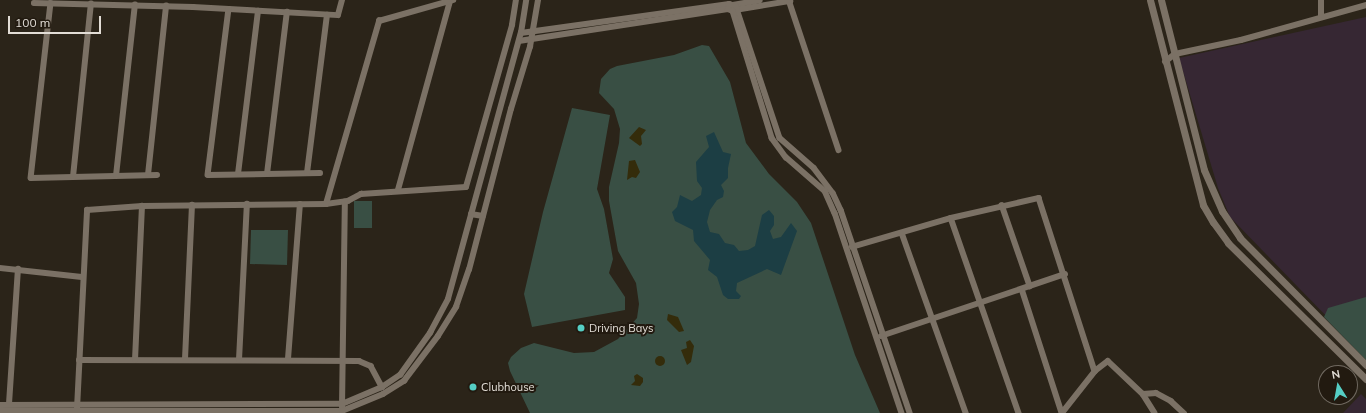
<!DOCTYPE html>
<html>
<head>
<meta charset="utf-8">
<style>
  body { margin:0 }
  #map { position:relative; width:1366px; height:413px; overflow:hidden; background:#2b2419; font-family:Mulish,sans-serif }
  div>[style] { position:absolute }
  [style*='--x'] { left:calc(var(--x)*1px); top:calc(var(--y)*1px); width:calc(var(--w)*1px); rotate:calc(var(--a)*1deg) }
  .industrial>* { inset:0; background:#362733 }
  .green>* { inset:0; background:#394f44 }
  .sand>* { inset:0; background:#342c0b }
  .round { border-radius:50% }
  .water>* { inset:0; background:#1c3e44 }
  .minor>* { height:5.5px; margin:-2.75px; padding:0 2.75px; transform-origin:2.75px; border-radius:2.75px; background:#7b7165 }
  .tertiary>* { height:7px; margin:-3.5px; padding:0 3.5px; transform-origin:3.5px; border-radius:3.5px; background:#7b7165 }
  .dots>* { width:11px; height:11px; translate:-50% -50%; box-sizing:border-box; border:2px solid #221a10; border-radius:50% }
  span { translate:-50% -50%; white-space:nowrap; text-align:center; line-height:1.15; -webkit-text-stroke:4px #221a10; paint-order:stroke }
  .poi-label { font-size:11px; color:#e2ddd6 }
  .left { translate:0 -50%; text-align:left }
  .north { position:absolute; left:1318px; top:365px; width:40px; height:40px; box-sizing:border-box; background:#221a10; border:1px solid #6f685f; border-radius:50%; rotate:349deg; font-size:11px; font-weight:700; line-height:16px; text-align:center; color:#e2ddd6 }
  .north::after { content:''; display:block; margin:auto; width:14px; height:18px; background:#55cec4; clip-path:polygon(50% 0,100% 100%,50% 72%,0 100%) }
  .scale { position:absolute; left:8px; top:16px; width:93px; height:18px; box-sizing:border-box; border:2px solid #e2ddd6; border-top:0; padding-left:5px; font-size:12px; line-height:14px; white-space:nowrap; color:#e2ddd6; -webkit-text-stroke:3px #221a10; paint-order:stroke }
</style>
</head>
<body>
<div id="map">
  <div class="industrial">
    <div style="clip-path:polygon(1366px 17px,1366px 357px,1230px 217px,1218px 188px,1179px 58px)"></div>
    <div style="clip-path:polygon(1361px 394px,1366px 399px,1366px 413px,1343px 413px)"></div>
  </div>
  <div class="green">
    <div style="clip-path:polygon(702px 45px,709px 46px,730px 82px,746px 143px,769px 174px,797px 202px,811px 223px,855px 355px,880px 413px,530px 413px,510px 371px,508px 363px,511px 357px,521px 348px,534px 343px,574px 353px,594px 352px,618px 339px,637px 318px,639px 304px,636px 283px,618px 251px,609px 201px,609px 187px,619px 143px,620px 129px,614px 109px,599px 93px,601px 79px,610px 69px,617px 66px,674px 55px)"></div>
    <div style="clip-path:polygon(572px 108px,610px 115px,597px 189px,604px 209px,613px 259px,609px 273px,625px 297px,625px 310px,532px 327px,524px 294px,543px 212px)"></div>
    <div style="clip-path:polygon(354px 201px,372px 201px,372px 228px,354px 228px)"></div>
    <div style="clip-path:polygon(251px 230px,288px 230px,287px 265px,250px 264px)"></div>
    <div style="clip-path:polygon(1366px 297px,1366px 360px,1324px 317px,1328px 308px)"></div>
  </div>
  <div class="sand">
    <div style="clip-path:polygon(639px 127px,646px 130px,641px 136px,642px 144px,640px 146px,629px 138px)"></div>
    <div style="clip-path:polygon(635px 160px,640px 172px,636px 178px,632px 177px,627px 180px,629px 161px)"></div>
    <div style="clip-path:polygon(668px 314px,678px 317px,684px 331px,679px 332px,667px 320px)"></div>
    <div style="clip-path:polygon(690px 340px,694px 346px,691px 362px,687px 365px,681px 350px,687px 348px,686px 342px)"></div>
    <div class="round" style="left:655px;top:356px;width:10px;height:10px"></div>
    <div style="clip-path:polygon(637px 374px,643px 378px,643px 382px,640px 386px,631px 385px,635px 381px,634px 376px)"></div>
  </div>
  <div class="water">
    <div style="clip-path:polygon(714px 132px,723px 152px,731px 154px,728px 168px,728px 178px,721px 185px,724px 191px,723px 197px,717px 200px,710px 210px,707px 222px,710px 232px,719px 234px,725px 243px,734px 245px,739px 251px,748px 250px,755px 246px,762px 215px,769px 210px,774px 216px,774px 225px,770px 231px,773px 239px,781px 237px,791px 223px,797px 231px,781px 275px,767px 269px,737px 283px,736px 291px,741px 296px,739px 299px,728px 299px,723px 295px,717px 277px,708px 270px,710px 260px,694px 241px,693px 230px,675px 221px,672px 212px,677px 207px,680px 195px,692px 201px,701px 195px,702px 188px,697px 181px,696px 162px,709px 147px,706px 136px)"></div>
  </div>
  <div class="minor">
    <div style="--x:789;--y:0;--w:158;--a:71.6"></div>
    <div style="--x:34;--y:3;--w:159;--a:1.4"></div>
    <div style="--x:193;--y:7;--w:145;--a:3.2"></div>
    <div style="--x:338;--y:15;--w:16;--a:-75"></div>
    <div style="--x:51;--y:3;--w:176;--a:96.5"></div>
    <div style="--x:31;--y:178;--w:126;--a:-1.4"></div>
    <div style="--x:733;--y:5;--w:27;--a:-10"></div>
    <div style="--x:229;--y:9;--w:167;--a:97.2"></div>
    <div style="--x:208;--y:175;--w:112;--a:-1"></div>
    <div style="--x:735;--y:10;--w:56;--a:-9.3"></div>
    <div style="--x:1321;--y:16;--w:16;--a:-90"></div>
    <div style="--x:521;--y:33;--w:210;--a:-7.9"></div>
    <div style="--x:729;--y:4;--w:7;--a:16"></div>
    <div style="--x:736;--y:6;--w:139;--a:71.6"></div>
    <div style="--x:780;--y:138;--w:45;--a:41.4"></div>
    <div style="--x:814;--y:168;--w:31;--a:53"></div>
    <div style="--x:833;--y:193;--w:19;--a:65"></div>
    <div style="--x:841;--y:210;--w:214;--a:71.2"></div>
    <div style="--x:519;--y:41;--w:211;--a:-8.7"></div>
    <div style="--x:728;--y:9;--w:5;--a:22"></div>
    <div style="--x:733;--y:11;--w:133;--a:72.9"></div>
    <div style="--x:772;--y:138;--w:24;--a:54"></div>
    <div style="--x:786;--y:157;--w:52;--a:41.1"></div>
    <div style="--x:825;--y:191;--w:24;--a:66"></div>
    <div style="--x:835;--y:213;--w:211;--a:71.5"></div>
    <div style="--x:1165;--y:62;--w:13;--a:-39"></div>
    <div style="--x:1175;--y:54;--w:67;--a:-12"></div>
    <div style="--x:1241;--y:40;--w:130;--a:-15.6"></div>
    <div style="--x:307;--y:173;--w:159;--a:-82.8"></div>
    <div style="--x:238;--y:174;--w:164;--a:-83"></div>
    <div style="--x:267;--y:174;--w:163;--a:-83"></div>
    <div style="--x:148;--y:175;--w:170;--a:-83.9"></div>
    <div style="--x:116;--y:176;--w:172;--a:-83.7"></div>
    <div style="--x:73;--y:177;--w:174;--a:-84.1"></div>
    <div style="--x:398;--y:190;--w:196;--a:-74.6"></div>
    <div style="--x:326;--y:204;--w:22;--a:-8"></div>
    <div style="--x:348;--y:201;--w:15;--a:-28"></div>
    <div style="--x:361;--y:194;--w:105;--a:-3.8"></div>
    <div style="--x:466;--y:187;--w:168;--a:-74.1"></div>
    <div style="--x:512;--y:25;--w:25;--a:-81"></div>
    <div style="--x:1002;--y:205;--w:86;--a:70.9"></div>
    <div style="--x:471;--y:214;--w:12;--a:9"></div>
    <div style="--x:951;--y:218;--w:207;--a:70.8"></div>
    <div style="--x:902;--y:233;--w:191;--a:70.4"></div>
    <div style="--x:852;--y:247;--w:103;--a:-16.3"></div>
    <div style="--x:951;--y:218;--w:90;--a:-12.8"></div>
    <div style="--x:1039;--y:198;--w:182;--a:72.1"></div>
    <div style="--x:0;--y:268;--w:82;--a:6.3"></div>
    <div style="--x:1022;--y:289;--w:130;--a:72.1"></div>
    <div style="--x:881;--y:336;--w:194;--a:-18.6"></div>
    <div style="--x:185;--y:359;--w:154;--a:-87.4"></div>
    <div style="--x:288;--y:359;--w:155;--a:-85.6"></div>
    <div style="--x:79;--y:360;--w:280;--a:0.2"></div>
    <div style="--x:359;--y:361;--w:13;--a:23"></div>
    <div style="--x:371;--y:366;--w:24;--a:62"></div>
    <div style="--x:135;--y:360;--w:154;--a:-87.4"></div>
    <div style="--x:239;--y:360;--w:156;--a:-87.1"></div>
    <div style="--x:1143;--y:394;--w:13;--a:-4"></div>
    <div style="--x:1156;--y:393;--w:17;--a:28"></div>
    <div style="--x:1171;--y:401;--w:18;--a:43"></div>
    <div style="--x:9;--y:404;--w:135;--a:-86.2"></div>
    <div style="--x:0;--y:405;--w:342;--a:-0.2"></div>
    <div style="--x:342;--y:404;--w:43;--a:-23"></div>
    <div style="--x:382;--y:387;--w:22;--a:-34"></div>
    <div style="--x:400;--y:375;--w:52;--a:-54.5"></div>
    <div style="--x:430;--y:333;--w:38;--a:-62"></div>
    <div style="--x:448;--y:299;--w:276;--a:-74.7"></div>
    <div style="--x:521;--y:33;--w:33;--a:-81"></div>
    <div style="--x:342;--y:407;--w:205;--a:-89.2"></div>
    <div style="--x:77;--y:409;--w:199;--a:-87.1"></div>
    <div style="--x:87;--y:210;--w:55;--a:-4.2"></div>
    <div style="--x:142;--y:206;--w:184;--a:-0.6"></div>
    <div style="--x:326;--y:204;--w:191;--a:-73.8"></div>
    <div style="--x:379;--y:21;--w:77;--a:-15.8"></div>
    <div style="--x:0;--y:411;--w:342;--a:0"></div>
    <div style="--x:342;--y:411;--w:44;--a:-22.5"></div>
    <div style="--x:383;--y:394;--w:25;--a:-32"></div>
    <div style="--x:404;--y:381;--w:56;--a:-52.9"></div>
    <div style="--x:438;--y:336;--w:34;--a:-58"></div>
    <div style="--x:456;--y:307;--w:39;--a:-71"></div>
    <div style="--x:469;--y:270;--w:166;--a:-75.4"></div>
    <div style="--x:511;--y:109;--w:65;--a:-73"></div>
    <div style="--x:530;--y:47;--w:48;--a:-80.3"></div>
    <div style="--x:1062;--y:413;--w:53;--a:-51.8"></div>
    <div style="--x:1095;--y:371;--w:16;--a:-38"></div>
    <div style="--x:1108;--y:361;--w:48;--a:43.3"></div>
    <div style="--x:1143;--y:394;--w:22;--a:58"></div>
  </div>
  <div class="tertiary">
    <div style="--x:1150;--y:0;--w:212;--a:75.5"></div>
    <div style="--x:1203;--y:205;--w:20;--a:60"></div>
    <div style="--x:1213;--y:222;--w:26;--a:54"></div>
    <div style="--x:1228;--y:243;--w:194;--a:44.6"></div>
    <div style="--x:1161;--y:0;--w:175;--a:75.8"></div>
    <div style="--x:1204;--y:170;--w:45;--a:66.3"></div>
    <div style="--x:1222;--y:211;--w:32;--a:56"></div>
    <div style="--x:1240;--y:238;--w:179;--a:45.2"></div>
  </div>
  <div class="dots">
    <div style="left:581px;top:328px;background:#55cec4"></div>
    <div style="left:473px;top:387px;background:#55cec4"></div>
  </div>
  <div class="poi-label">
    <span class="left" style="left:589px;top:328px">Driving Bays</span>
    <span class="left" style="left:481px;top:387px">Clubhouse</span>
  </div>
  <div class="north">N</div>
  <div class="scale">100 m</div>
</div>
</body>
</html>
